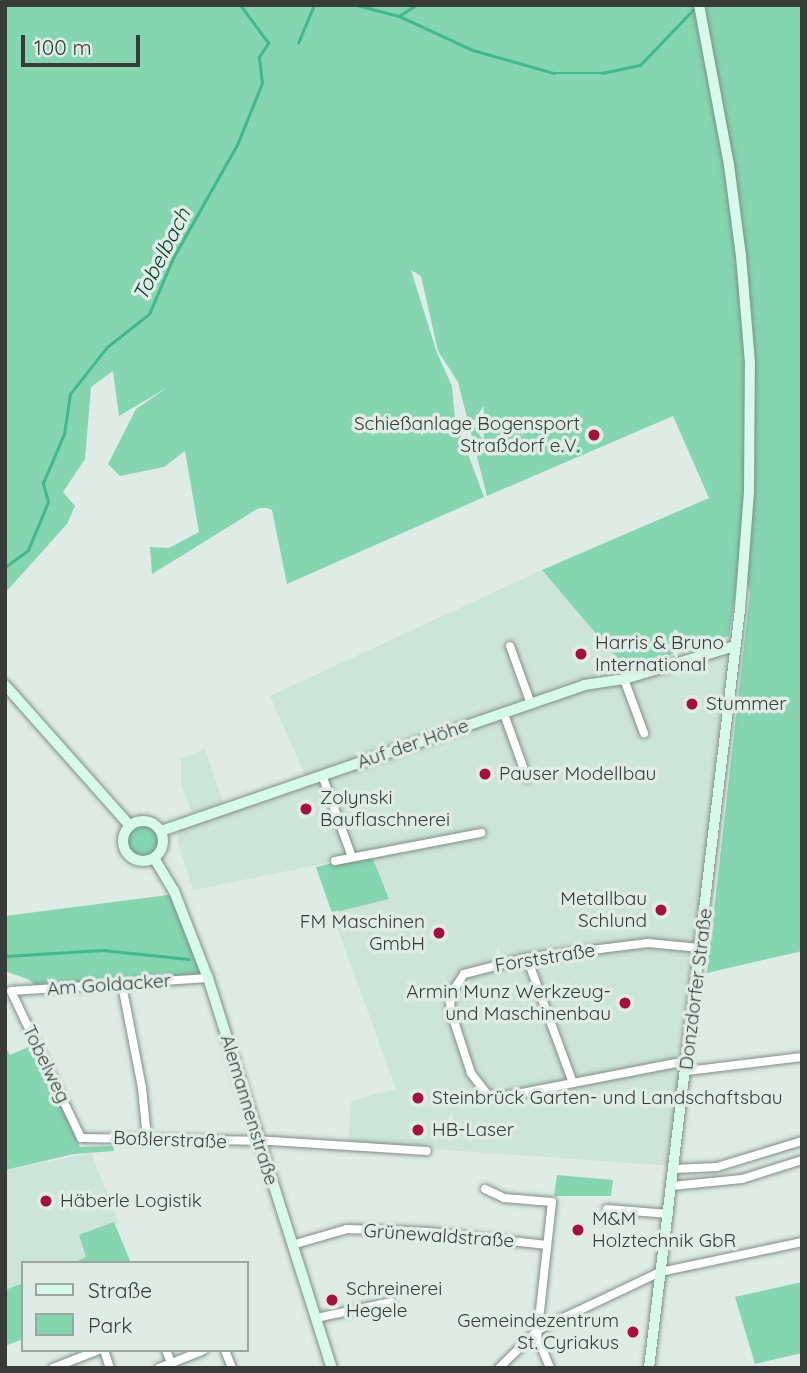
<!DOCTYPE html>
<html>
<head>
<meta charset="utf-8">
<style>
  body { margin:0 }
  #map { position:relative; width:807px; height:1373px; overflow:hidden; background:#deece5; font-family:Quicksand,sans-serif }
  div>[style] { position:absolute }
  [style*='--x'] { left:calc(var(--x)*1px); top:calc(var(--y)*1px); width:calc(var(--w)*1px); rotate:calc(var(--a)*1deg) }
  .built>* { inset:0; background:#cde4d8 }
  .green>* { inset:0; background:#84d5b0 }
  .round { border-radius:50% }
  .stream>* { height:2.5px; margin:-1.25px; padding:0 1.25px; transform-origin:1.25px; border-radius:1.25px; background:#41b98a }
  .roads { filter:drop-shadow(0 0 2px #818e87) drop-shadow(0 0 2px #818e87) }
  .street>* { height:8px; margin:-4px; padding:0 4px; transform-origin:4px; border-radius:4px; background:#fff }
  .secondary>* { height:10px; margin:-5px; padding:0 5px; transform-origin:5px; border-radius:5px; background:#d6f9ea }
  .secondary>.ring { margin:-5px; padding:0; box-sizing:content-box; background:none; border:10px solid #d6f9ea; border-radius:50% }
  .dots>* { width:19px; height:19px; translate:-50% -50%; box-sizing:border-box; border:4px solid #deece5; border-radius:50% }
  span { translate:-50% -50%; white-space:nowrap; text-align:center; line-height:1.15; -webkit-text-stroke:7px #deece5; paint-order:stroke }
  .poi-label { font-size:19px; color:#373c39 }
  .right { translate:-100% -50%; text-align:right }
  .left { translate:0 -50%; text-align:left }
  .street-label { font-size:19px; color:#373c39 }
  .water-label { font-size:21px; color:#083d2a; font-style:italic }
  .frame { position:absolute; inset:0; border:7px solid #373c39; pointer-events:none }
  .legend { position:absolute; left:21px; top:1261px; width:228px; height:91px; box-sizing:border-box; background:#deece5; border:2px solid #9ba6a0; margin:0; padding:9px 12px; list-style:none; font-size:21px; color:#373c39 }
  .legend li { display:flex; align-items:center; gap:14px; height:35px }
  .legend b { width:35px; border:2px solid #9ba6a0 }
  .scale { position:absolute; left:21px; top:35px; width:119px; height:32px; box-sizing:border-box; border:4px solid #373c39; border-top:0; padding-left:9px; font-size:21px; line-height:24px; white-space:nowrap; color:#373c39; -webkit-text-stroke:5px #deece5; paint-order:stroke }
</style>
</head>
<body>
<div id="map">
  <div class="built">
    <div style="clip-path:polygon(542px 570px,626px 669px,729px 636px,672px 1166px,348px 1143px,351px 1101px,396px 1089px,332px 913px,388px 899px,371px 854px,193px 890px,178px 842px,178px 829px,309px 784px,270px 696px)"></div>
    <div style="clip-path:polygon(205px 749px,223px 803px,192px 813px,181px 784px,181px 759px)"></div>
    <div style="clip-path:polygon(91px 1153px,119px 1223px,79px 1235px,86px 1257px,72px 1263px,23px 1263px,23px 1283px,5px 1290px,5px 1170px)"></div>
  </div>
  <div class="green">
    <div style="clip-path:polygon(5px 5px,802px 5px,802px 951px,707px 973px,750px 593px,744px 571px,739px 568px,729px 636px,626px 669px,542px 570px,709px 498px,673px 416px,487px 496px,458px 382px,438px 351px,421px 276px,411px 270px,437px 353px,452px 386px,455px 419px,484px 497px,287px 584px,272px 510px,267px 508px,259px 508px,152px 574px,150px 547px,169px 548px,199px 532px,185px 451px,164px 467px,120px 476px,108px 464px,136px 409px,168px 387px,119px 416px,113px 371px,91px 387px,85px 459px,63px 492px,75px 506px,67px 524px,5px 593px)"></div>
    <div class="round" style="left:126px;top:824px;width:34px;height:34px"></div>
    <div style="clip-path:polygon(371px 854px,389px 899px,332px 913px,316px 867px)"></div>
    <div style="clip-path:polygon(168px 895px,174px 897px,202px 975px,36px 987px,30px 980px,5px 971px,5px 916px)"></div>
    <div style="clip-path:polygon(33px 1045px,80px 1147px,113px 1146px,114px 1151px,74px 1154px,5px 1170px,5px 1046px,10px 1055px)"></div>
    <div style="clip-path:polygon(557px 1175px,613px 1180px,611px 1196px,554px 1196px)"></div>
    <div style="clip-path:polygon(114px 1222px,131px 1263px,72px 1263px,86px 1257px,79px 1235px)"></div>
    <div style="clip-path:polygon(802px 1282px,802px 1353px,755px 1364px,735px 1297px)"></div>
    <div style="clip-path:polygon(23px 1283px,23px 1339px,5px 1346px,5px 1290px)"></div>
  </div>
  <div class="stream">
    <div style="--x:357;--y:5;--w:43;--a:14.7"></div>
    <div style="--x:399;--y:16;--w:81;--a:24.7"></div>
    <div style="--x:473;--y:50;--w:84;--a:15.9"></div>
    <div style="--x:554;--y:73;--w:48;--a:0"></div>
    <div style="--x:602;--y:73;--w:39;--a:-12"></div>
    <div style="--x:640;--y:65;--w:76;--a:-46.1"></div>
    <div style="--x:399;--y:16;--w:20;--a:-33"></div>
    <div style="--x:298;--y:43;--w:41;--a:-67.2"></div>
    <div style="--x:5;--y:567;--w:29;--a:-36"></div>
    <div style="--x:28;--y:550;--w:52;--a:-67.4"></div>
    <div style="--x:48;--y:502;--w:20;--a:-105"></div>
    <div style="--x:43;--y:483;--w:53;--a:-66.8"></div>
    <div style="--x:64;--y:434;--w:40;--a:-81.5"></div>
    <div style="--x:70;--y:394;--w:60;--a:-51.8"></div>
    <div style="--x:107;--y:347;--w:53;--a:-38.2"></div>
    <div style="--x:149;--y:314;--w:61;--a:-66.8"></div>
    <div style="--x:173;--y:258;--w:130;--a:-60.5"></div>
    <div style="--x:237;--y:145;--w:67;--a:-68"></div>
    <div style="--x:262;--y:83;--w:26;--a:-97"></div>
    <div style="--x:259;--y:57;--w:17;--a:-57"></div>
    <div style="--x:268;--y:43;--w:47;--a:-126.4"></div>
    <div style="--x:5;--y:956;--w:98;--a:-3.5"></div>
    <div style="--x:103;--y:950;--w:86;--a:6"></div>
  </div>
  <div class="roads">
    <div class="street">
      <div style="--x:510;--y:646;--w:62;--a:70.1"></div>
      <div style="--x:624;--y:679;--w:58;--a:69.7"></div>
      <div style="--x:504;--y:714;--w:68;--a:70.2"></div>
      <div style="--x:322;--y:775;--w:87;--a:69.9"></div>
      <div style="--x:335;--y:861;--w:149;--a:-10.9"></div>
      <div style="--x:527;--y:958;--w:133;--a:69.8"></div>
      <div style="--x:208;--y:978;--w:197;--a:176.2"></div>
      <div style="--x:11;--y:991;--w:163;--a:64.5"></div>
      <div style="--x:81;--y:1138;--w:190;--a:0.9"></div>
      <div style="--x:271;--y:1141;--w:156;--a:3.7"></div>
      <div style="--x:122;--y:985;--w:105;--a:79"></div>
      <div style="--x:142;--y:1088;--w:50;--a:84.3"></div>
      <div style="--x:676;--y:1063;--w:178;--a:169"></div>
      <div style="--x:501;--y:1097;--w:13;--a:-171"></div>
      <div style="--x:488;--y:1095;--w:28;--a:-128"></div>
      <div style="--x:471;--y:1073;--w:67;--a:-108.2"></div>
      <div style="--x:450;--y:1009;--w:15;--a:-86"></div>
      <div style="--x:451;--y:994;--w:24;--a:-57"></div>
      <div style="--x:464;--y:974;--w:65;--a:-14.3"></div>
      <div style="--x:527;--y:958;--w:122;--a:-7.1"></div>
      <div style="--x:648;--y:943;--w:52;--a:5.5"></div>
      <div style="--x:687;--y:1071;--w:116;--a:-6.9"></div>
      <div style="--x:674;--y:1169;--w:43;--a:-2.7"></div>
      <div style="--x:717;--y:1167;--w:89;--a:-17"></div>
      <div style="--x:672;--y:1186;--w:70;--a:-5.7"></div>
      <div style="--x:742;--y:1179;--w:63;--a:-17.6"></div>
      <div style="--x:485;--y:1189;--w:21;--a:25"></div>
      <div style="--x:504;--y:1198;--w:48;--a:4.8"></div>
      <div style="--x:552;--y:1202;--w:136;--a:96.3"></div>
      <div style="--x:537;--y:1337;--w:34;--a:67"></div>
      <div style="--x:607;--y:1209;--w:62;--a:4.6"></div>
      <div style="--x:292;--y:1245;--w:57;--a:-16.2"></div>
      <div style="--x:347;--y:1229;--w:81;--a:2.1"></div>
      <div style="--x:428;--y:1232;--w:120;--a:6.2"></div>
      <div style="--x:316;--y:1318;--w:77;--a:-12"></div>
      <div style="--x:104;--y:1350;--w:19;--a:72"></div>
      <div style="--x:166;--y:1350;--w:18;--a:68"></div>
      <div style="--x:225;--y:1350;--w:19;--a:69"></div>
      <div style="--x:53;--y:1368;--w:49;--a:-21.4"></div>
      <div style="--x:159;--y:1368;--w:48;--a:-21.8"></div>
      <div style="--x:499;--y:1368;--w:54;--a:-44.3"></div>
      <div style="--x:538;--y:1330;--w:135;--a:-25.4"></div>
      <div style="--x:660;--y:1272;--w:145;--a:-11.9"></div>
    </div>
    <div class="secondary">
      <div style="--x:5;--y:685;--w:188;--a:48.4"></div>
      <div class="ring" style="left:123px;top:821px;width:30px;height:30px"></div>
      <div style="--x:161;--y:831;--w:447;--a:-19"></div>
      <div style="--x:584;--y:685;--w:40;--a:-8.5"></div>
      <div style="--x:624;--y:679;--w:116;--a:-16.6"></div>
      <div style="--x:154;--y:858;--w:39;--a:59"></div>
      <div style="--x:174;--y:891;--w:93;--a:68.7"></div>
      <div style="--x:208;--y:978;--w:409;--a:72.4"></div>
      <div style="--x:649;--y:1368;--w:764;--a:-83.16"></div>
      <div style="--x:740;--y:609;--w:118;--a:-85.6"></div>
      <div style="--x:749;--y:491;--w:128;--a:-89.6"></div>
      <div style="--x:750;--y:363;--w:107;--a:-94.8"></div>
      <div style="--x:741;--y:256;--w:92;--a:-97.5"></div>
      <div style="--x:729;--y:165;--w:163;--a:-100.6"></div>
    </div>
  </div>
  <div class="dots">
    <div style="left:594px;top:435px;background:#a70f3c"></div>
    <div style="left:581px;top:654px;background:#a70f3c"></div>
    <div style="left:692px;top:704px;background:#a70f3c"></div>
    <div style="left:485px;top:774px;background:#a70f3c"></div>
    <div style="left:306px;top:809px;background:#a70f3c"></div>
    <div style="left:661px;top:910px;background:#a70f3c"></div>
    <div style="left:439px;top:933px;background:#a70f3c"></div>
    <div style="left:625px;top:1003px;background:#a70f3c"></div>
    <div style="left:418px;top:1098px;background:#a70f3c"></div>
    <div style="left:418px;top:1130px;background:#a70f3c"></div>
    <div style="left:46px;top:1201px;background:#a70f3c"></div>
    <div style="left:578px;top:1230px;background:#a70f3c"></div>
    <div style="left:332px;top:1300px;background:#a70f3c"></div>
    <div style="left:633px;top:1332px;background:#a70f3c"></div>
  </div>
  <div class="poi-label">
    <span class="right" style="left:580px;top:435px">Schießanlage Bogensport<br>Straßdorf e.V.</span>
    <span class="left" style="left:595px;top:654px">Harris &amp; Bruno<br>International</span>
    <span class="left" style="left:706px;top:704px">Stummer</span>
    <span class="left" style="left:499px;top:774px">Pauser Modellbau</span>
    <span class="left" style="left:320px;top:809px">Zolynski<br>Bauflaschnerei</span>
    <span class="right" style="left:647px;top:910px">Metallbau<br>Schlund</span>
    <span class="right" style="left:425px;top:933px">FM Maschinen<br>GmbH</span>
    <span class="right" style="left:611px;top:1003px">Armin Munz Werkzeug-<br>und Maschinenbau</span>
    <span class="left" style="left:432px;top:1098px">Steinbrück Garten- und Landschaftsbau</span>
    <span class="left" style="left:432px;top:1130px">HB-Laser</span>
    <span class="left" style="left:60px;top:1201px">Häberle Logistik</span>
    <span class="left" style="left:592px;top:1230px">M&amp;M<br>Holztechnik GbR</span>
    <span class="left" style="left:346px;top:1300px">Schreinerei<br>Hegele</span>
    <span class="right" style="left:619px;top:1332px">Gemeindezentrum<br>St. Cyriakus</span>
  </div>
  <div class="street-label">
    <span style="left:413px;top:744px;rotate:-19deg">Auf der Höhe</span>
    <span style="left:545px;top:958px;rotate:-9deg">Forststraße</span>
    <span style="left:109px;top:985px;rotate:-4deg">Am Goldacker</span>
    <span style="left:696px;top:989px;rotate:-83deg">Donzdorfer Straße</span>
    <span style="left:46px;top:1064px;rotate:64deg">Tobelweg</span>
    <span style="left:249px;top:1110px;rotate:73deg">Alemannenstraße</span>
    <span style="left:170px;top:1140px;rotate:2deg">Boßlerstraße</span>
    <span style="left:439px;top:1236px;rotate:4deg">Grünewaldstraße</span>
  </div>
  <div class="water-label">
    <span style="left:161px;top:254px;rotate:-63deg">Tobelbach</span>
  </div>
  <div class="frame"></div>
  <ul class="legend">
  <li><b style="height:9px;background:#d6f9ea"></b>Straße</li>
  <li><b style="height:19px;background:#84d5b0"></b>Park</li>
  </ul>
  <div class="scale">100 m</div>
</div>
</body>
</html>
